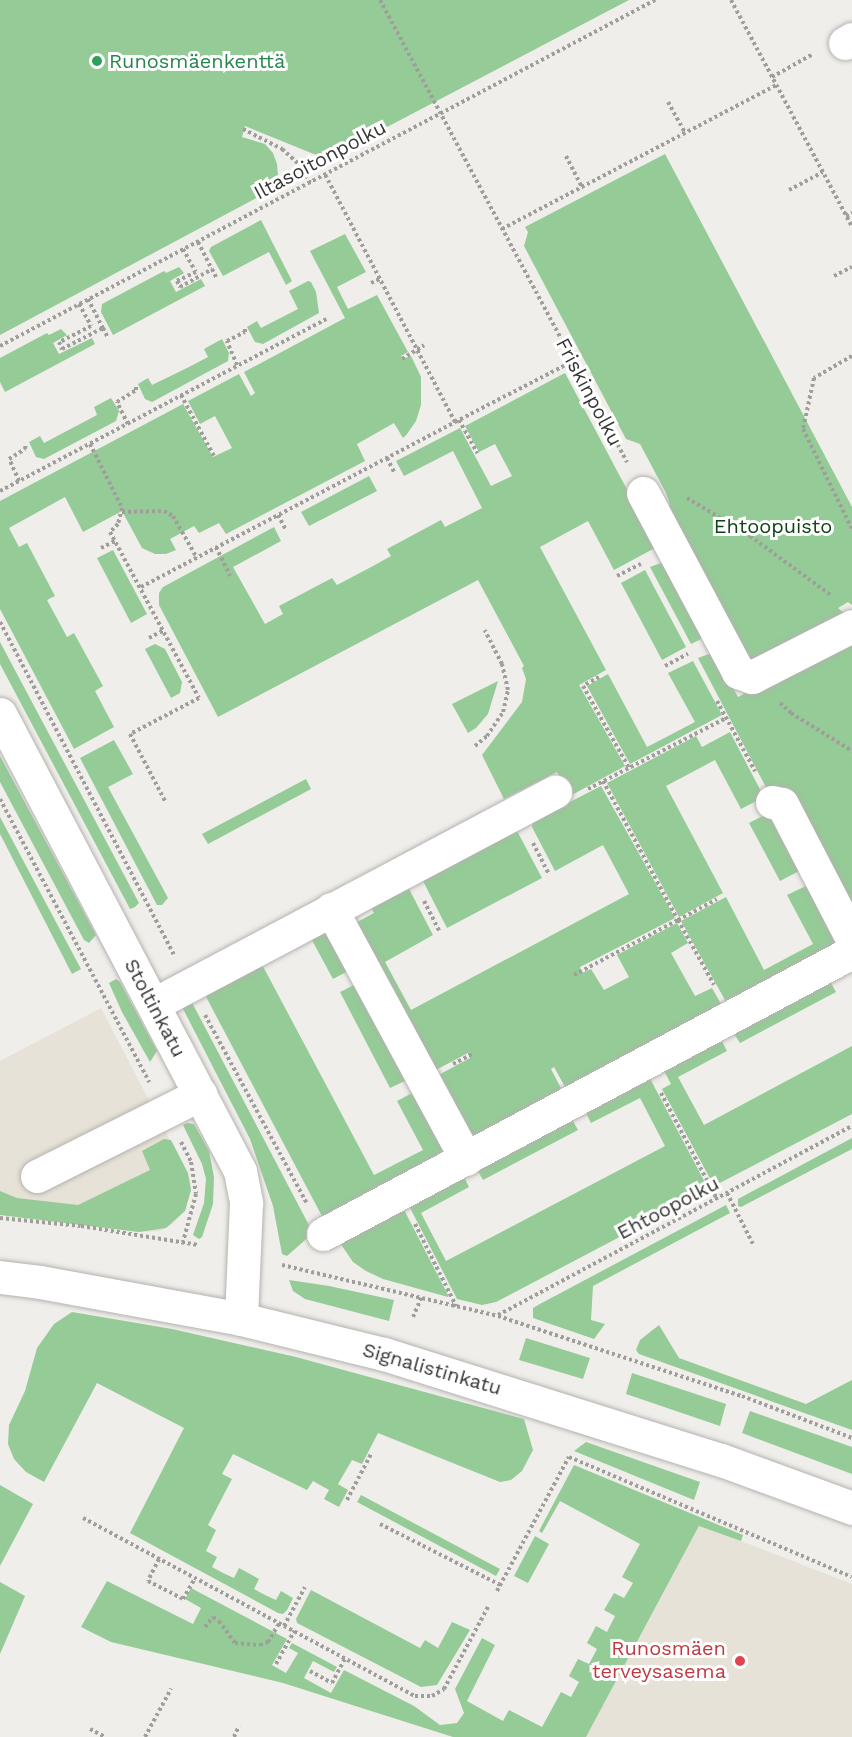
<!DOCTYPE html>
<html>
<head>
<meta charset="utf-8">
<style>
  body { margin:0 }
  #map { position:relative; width:852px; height:1737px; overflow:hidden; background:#f0eeea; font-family:"Work Sans",sans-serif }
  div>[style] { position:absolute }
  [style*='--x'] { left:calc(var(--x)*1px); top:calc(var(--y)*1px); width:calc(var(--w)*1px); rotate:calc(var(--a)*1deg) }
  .built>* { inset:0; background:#e7e2d7 }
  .green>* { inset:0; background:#95cb97 }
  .path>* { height:4px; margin-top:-2px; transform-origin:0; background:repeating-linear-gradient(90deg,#9f9e9a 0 3px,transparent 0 6px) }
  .roads { filter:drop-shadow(0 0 2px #b4b2af) drop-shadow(0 0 2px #b4b2af) }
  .minor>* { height:33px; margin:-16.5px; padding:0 16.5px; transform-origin:16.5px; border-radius:16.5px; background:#fff }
  .dots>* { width:16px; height:16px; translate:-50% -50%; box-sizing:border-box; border:3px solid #fff; border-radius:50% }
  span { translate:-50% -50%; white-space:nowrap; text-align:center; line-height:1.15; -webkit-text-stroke:6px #fff; paint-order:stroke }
  .leisure-label { font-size:20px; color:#27864d }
  .left { translate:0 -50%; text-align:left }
  .street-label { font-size:20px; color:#363634 }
  .park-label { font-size:20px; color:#104217 }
  .health-label { font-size:20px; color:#be3a42 }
  .right { translate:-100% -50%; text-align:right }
</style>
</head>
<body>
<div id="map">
  <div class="built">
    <div style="clip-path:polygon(101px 1008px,190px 1179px,191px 1190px,185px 1211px,171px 1225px,160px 1231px,139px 1232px,0 1215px,0 1061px)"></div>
    <div style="clip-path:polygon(700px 1525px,852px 1584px,852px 1737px,586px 1737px)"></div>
  </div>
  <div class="green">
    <div style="clip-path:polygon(0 0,629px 0,326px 159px,245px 126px,242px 137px,265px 144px,273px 153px,277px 164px,278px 176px,275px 188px,0 335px)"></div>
    <div style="clip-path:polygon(665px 154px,852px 507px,852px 605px,848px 602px,838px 608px,849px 617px,749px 664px,663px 509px,670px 505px,666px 493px,640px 444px,626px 439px,524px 246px,528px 232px,525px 227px)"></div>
    <div style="clip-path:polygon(261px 220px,292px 281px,286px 285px,269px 252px,223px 276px,209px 251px,211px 247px)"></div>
    <div style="clip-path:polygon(345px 234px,366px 272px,337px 287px,348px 309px,377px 295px,408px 352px,401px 356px,402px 359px,411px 356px,421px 377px,421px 405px,416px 421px,407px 434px,403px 438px,394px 423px,357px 444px,365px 461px,226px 534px,219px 523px,199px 533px,194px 526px,170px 539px,176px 550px,166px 554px,155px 554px,142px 548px,122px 511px,83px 532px,65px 497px,9px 528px,19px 547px,27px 543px,55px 596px,47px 600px,67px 637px,74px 633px,103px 686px,95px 691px,114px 727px,74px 749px,0 609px,0 501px,183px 404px,213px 457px,232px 448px,215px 416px,200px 424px,188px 401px,239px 374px,251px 396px,255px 393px,244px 372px,345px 318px,310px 251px)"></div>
    <div style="clip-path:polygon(179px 267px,184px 273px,170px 281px,176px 292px,201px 279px,205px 286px,113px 335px,101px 312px,102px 304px,164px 271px,166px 273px)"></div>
    <div style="clip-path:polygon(308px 281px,311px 282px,316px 292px,319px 313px,263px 344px,255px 342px,247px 327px,257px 321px,261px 328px,298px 309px,289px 291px)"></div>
    <div style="clip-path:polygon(61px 329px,67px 335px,53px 343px,59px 354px,92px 338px,95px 344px,5px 392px,0 382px,0 358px,47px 333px,49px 335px)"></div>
    <div style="clip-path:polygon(222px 339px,229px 353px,228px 361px,152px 402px,145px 399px,138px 384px,148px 378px,152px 385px,189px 367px,208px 357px,204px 349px)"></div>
    <div style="clip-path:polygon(565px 373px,656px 544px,655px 548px,614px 570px,588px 521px,540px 547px,606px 670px,579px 685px,625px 766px,570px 796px,557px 772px,504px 799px,482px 755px,522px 702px,526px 679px,522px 668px,524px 666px,478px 580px,218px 717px,159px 605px,159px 593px,163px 587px,274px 527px,281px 541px,233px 567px,265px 624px,283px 614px,279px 606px,332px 578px,337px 585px,373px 566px,391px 556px,387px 549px,441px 520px,445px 527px,482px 508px,453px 451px,404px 476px,396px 461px,460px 428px,491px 486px,512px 476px,495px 444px,479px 452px,465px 426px)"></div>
    <div style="clip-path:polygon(111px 398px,119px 411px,116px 421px,44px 459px,36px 457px,29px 442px,40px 436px,44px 443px,97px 415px,94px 407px)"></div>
    <div style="clip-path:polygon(369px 476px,377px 491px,309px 526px,301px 512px)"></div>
    <div style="clip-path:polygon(113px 550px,147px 614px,131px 623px,97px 558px)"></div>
    <div style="clip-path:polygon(661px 563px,667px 563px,703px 638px,691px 644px,650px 567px)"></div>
    <div style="clip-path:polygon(645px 570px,686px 647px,662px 660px,621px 583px)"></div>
    <div style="clip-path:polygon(852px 636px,852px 914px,785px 787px,770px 795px,698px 658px,714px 652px,738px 697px)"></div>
    <div style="clip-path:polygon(0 642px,139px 903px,135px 907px,130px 909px,0 664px)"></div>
    <div style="clip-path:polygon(155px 644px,165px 649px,182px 682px,180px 693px,171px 698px,145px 649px)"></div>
    <div style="clip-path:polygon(693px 661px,722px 715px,630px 764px,587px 686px,608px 674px,647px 747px,695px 722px,668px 673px)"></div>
    <div style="clip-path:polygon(498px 681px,488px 714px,476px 728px,468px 733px,452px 704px)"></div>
    <div style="clip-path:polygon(730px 732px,764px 797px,741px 809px,715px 760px,666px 786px,723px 893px,679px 917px,607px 783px,696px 736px,702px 747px)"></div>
    <div style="clip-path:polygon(114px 740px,133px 774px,108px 787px,168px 898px,162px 905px,157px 905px,80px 758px)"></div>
    <div style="clip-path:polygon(0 756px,96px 935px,89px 943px,84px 940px,0 782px)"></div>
    <div style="clip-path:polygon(306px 779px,311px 789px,208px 844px,202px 834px)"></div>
    <div style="clip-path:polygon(601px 786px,675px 918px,580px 967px,582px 973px,591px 969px,604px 990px,629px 977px,617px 955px,677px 923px,688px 943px,671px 953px,695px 996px,712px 988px,725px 1011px,569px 1094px,554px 1067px,551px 1069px,565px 1096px,473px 1142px,433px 1078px,470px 1058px,468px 1053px,430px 1073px,350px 926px,374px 913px,367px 900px,407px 885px,433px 935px,385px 962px,411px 1010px,629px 894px,603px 845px,555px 871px,532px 827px,533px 821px)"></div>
    <div style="clip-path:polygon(770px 812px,803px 869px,780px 881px,749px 823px)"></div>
    <div style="clip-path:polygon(0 817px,81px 969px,72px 974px,0 834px)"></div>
    <div style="clip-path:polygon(516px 829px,542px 878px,447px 928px,422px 879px)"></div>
    <div style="clip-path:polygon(808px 885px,844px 940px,730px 1009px,681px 921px,726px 897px,764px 970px,813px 944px,787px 895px)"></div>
    <div style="clip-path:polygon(322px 924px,352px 969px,333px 979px,307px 931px)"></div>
    <div style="clip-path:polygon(258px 957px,374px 1175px,423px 1150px,397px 1101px,414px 1092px,448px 1150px,324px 1220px,204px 993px)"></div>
    <div style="clip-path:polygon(827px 976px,836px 992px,740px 1043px,732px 1031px)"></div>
    <div style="clip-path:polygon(116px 979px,120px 982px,157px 1051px,150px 1062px,122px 1012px,109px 983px)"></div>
    <div style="clip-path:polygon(356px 984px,409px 1079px,390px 1088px,340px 992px)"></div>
    <div style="clip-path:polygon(188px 995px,311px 1229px,312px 1234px,287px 1256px,282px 1254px,273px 1206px,250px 1139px,181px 1005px)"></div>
    <div style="clip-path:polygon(719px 1036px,727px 1051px,678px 1077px,704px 1125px,852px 1046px,852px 1114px,714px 1186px,662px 1089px,671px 1084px,660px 1063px)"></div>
    <div style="clip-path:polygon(646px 1071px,709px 1190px,496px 1302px,482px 1305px,457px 1299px,406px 1200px,462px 1173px,469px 1187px,421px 1213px,446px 1261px,665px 1146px,640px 1098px,591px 1123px,584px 1109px)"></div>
    <div style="clip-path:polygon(570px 1116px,578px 1130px,483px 1180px,475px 1166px)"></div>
    <div style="clip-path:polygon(187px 1123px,194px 1124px,209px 1151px,214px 1177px,213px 1204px,202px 1237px,199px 1239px,193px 1235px,204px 1203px,206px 1179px,202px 1164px,183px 1125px)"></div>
    <div style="clip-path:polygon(852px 1138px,852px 1149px,741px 1207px,738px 1206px,738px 1199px)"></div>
    <div style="clip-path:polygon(164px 1139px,171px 1140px,188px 1173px,191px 1190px,185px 1211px,166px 1228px,139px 1232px,0 1215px,0 1191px,17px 1198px,78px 1205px,150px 1170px,142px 1151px)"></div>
    <div style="clip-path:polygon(400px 1202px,448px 1295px,448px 1297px,383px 1279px,366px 1271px,353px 1262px,336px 1237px)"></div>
    <div style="clip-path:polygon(726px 1205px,730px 1213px,593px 1286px,591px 1320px,605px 1324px,594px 1339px,533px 1318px,533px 1308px,538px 1305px)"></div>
    <div style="clip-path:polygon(289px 1280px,329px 1286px,394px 1300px,389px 1321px,305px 1299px,293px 1291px)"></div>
    <div style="clip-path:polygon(72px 1312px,172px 1329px,296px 1357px,524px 1419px,533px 1450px,522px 1471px,511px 1480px,500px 1482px,378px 1433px,362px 1464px,352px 1460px,338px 1484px,348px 1490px,339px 1507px,324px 1499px,329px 1490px,313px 1481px,307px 1490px,233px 1454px,222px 1474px,232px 1479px,208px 1525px,216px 1530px,206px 1551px,217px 1557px,212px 1567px,223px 1573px,234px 1578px,239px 1568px,259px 1579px,254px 1589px,265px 1595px,276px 1600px,281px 1591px,293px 1598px,287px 1610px,283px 1614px,278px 1613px,130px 1533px,184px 1428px,97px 1383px,44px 1482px,26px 1472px,14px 1459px,8px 1444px,9px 1425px,25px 1391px,37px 1348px,54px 1324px)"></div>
    <div style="clip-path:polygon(659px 1325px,679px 1358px,806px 1404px,852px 1380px,852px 1430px,639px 1354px,636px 1350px,640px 1340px)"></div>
    <div style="clip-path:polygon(526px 1338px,590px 1358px,583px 1379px,519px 1360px)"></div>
    <div style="clip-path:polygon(632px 1373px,726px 1404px,720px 1426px,626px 1394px)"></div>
    <div style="clip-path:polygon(750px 1411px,852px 1447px,852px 1474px,742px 1433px)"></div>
    <div style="clip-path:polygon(586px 1442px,700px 1482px,694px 1500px,574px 1451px)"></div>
    <div style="clip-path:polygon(574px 1465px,743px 1535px,741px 1541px,699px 1526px,586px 1737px,453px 1737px,283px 1683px,111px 1642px,81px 1627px,107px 1581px,193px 1624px,201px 1608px,185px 1599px,191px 1588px,287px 1639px,272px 1665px,286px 1673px,298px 1653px,289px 1648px,292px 1643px,337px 1667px,334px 1672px,313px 1661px,304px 1678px,331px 1693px,344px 1670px,414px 1706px,440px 1725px,457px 1723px,464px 1713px,455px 1689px,482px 1638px,495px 1645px,467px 1701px,503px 1721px,509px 1710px,542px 1727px,561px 1692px,571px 1697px,579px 1682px,569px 1676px,578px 1659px,589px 1664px,597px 1649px,587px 1643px,596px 1626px,607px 1632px,615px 1616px,604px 1610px,614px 1593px,624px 1598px,633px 1583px,622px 1577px,640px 1544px,560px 1501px,542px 1533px,539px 1531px)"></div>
    <div style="clip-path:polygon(0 1485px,33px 1504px,0 1566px)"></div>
    <div style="clip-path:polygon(361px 1495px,500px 1569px,496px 1576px,357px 1502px)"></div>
    <div style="clip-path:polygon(535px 1536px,549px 1544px,528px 1583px,514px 1576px)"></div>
    <div style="clip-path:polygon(0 1582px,25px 1596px,0 1654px)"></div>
    <div style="clip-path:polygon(311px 1590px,420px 1648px,425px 1640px,438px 1648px,452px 1622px,470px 1630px,437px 1685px,421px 1687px,297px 1623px,296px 1619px)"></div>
  </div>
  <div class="path">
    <div style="--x:380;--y:0;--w:524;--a:61.87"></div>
    <div style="--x:731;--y:0;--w:257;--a:61.9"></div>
    <div style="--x:772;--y:77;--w:47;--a:-29.3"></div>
    <div style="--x:668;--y:102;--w:35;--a:61"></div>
    <div style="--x:243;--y:129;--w:44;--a:27.1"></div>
    <div style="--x:282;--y:149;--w:24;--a:42"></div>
    <div style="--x:300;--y:165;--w:20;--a:60"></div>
    <div style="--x:566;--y:156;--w:35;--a:63"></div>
    <div style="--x:789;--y:190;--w:38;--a:-28"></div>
    <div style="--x:846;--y:216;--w:7;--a:-27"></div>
    <div style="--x:502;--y:229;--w:310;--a:-27.7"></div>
    <div style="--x:198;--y:242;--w:30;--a:63"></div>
    <div style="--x:183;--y:249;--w:26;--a:61"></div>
    <div style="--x:196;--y:272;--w:21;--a:155"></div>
    <div style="--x:177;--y:281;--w:7;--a:63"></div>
    <div style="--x:180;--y:287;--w:37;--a:-29"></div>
    <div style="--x:212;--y:269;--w:11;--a:63"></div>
    <div style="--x:834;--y:276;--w:20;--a:-27"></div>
    <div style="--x:371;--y:283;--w:10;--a:-24"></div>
    <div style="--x:88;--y:299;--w:33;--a:63"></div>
    <div style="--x:79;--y:304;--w:25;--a:61"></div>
    <div style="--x:91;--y:326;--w:36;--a:153"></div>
    <div style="--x:59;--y:342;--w:8;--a:67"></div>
    <div style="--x:62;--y:349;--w:46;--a:-27.1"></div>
    <div style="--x:103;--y:328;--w:11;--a:63"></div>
    <div style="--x:0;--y:346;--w:741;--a:-27.84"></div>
    <div style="--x:852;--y:356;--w:44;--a:149.9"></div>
    <div style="--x:814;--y:378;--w:52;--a:102.2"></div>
    <div style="--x:803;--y:429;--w:111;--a:63.9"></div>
    <div style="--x:402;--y:359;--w:26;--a:-32"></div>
    <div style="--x:237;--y:365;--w:26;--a:-113"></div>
    <div style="--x:227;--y:341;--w:20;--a:-27"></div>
    <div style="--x:245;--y:332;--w:5;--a:-90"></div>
    <div style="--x:181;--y:395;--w:69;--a:61.6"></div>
    <div style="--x:459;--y:420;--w:38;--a:61"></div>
    <div style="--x:455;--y:422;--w:133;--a:-27.3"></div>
    <div style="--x:128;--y:424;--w:25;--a:-117"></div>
    <div style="--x:117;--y:402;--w:22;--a:-32"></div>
    <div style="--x:136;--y:390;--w:5;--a:-90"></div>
    <div style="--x:90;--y:444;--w:72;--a:63.4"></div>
    <div style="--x:122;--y:508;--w:16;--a:104"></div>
    <div style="--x:118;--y:524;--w:11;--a:135"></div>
    <div style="--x:110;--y:532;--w:188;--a:61.8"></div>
    <div style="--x:199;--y:698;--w:78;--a:152.4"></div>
    <div style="--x:130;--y:734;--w:76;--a:62.4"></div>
    <div style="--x:387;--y:458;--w:16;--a:63"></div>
    <div style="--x:19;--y:481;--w:24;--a:-114"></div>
    <div style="--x:9;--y:459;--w:19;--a:-32"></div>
    <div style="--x:25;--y:449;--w:6;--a:-81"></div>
    <div style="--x:0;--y:491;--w:369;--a:-27.8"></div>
    <div style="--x:687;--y:498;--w:74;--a:31.1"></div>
    <div style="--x:750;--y:536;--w:102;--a:36.2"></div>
    <div style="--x:122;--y:512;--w:42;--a:-1.4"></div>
    <div style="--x:164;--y:511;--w:10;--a:29"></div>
    <div style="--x:173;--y:516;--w:48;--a:60.3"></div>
    <div style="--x:278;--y:515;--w:17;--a:62"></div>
    <div style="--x:216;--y:547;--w:32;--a:64"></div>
    <div style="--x:101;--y:548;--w:16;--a:-27"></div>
    <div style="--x:617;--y:576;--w:27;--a:-27"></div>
    <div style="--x:141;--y:587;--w:355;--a:-27.7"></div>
    <div style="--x:455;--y:422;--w:280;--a:-117.7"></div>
    <div style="--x:0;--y:622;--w:376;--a:62.4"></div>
    <div style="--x:149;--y:638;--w:17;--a:-28"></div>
    <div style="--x:665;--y:666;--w:26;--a:-28"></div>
    <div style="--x:599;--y:677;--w:18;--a:151"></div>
    <div style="--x:583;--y:686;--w:94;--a:60.7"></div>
    <div style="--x:717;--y:701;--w:80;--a:61.5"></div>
    <div style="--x:780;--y:703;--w:15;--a:42"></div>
    <div style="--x:791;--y:713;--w:72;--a:31.9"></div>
    <div style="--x:475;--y:746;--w:16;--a:-40"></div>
    <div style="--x:487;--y:736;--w:29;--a:-56"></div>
    <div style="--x:503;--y:712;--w:23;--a:-77"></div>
    <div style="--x:508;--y:690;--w:27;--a:-103"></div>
    <div style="--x:502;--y:664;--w:38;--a:-117"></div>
    <div style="--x:603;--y:781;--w:158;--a:61.7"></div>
    <div style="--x:678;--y:920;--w:44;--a:-28.3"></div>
    <div style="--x:588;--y:789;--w:155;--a:-27.2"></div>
    <div style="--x:0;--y:799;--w:320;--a:62.2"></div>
    <div style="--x:533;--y:843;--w:35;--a:63"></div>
    <div style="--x:424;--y:901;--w:35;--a:63"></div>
    <div style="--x:574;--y:975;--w:118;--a:-27.9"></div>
    <div style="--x:678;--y:920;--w:74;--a:61"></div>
    <div style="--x:205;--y:1015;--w:215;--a:61.6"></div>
    <div style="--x:453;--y:1064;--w:22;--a:-27"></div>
    <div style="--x:661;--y:1093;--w:120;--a:62.2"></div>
    <div style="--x:181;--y:1142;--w:22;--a:63"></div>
    <div style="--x:191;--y:1162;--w:32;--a:81"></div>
    <div style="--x:196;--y:1194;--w:50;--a:105.2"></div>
    <div style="--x:727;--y:1193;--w:57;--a:63"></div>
    <div style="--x:0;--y:1218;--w:81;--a:5.6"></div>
    <div style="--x:81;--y:1226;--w:119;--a:9.2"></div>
    <div style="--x:415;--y:1224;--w:92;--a:63.4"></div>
    <div style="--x:282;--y:1265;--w:222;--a:13.3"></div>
    <div style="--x:498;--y:1316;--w:257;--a:18.2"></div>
    <div style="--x:742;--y:1396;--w:118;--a:20.9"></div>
    <div style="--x:498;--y:1315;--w:401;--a:-28.1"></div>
    <div style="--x:413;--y:1317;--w:21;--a:-67"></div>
    <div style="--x:347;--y:1500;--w:52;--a:-62.4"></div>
    <div style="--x:83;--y:1518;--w:377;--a:28.2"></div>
    <div style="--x:415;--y:1696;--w:17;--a:0"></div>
    <div style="--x:432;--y:1696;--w:14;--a:-30"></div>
    <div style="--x:444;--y:1689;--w:95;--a:-61.8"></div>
    <div style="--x:380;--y:1524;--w:135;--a:26.9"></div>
    <div style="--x:159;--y:1559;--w:25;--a:117"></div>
    <div style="--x:148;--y:1581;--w:39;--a:27"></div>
    <div style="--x:183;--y:1599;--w:24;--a:-60"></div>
    <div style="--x:497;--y:1591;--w:152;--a:-61.8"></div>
    <div style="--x:569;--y:1457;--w:307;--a:23"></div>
    <div style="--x:284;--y:1626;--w:44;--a:-61.7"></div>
    <div style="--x:205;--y:1627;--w:13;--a:-51"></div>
    <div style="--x:213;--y:1617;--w:7;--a:34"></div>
    <div style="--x:219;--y:1621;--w:27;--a:54"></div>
    <div style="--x:235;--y:1643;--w:25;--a:5"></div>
    <div style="--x:260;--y:1645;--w:9;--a:-21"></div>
    <div style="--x:268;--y:1642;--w:21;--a:-59"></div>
    <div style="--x:276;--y:1664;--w:38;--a:-61"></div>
    <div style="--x:310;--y:1671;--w:25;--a:29"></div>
    <div style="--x:332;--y:1683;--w:27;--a:-62"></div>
    <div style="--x:90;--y:1729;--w:17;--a:28"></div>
    <div style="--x:145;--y:1737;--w:55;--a:-61.6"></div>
    <div style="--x:234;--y:1737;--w:12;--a:-66"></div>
  </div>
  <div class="roads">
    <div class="minor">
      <div style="--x:845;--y:43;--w:8;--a:-30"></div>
      <div style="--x:643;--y:493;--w:203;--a:62"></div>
      <div style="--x:738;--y:672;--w:15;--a:20"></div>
      <div style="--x:752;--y:677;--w:112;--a:-27"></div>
      <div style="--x:0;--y:714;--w:516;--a:62.29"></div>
      <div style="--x:240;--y:1171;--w:33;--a:79"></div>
      <div style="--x:246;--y:1203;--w:116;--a:92.5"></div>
      <div style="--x:772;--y:802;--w:10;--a:11"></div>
      <div style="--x:782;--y:804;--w:152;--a:62.6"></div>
      <div style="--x:331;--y:909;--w:284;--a:61.6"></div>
      <div style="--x:154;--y:1004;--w:454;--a:-27.9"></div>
      <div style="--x:37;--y:1176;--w:183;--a:-26.6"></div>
      <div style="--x:323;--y:1234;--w:599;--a:-28.06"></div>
      <div style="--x:0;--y:1277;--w:40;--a:7.1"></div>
      <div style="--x:40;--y:1282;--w:204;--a:10.4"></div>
      <div style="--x:241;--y:1319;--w:147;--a:13.8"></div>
      <div style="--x:384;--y:1354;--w:353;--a:17.5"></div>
      <div style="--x:721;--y:1460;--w:140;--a:20.1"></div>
    </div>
  </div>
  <div class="dots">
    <div style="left:97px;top:61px;background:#2e9e5b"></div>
    <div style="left:740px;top:1661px;background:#e0444e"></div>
  </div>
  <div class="leisure-label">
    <span class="left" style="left:109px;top:61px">Runosmäenkenttä</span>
  </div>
  <div class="street-label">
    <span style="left:320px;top:160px;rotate:-28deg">Iltasoitonpolku</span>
    <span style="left:589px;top:392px;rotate:62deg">Friskinpolku</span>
    <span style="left:155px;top:1008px;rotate:62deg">Stoltinkatu</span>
    <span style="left:668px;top:1208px;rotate:-28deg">Ehtoopolku</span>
    <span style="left:432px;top:1369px;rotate:16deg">Signalistinkatu</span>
  </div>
  <div class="park-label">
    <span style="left:773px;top:526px">Ehtoopuisto</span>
  </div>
  <div class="health-label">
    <span class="right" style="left:726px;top:1660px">Runosmäen<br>terveysasema</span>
  </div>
</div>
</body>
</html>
